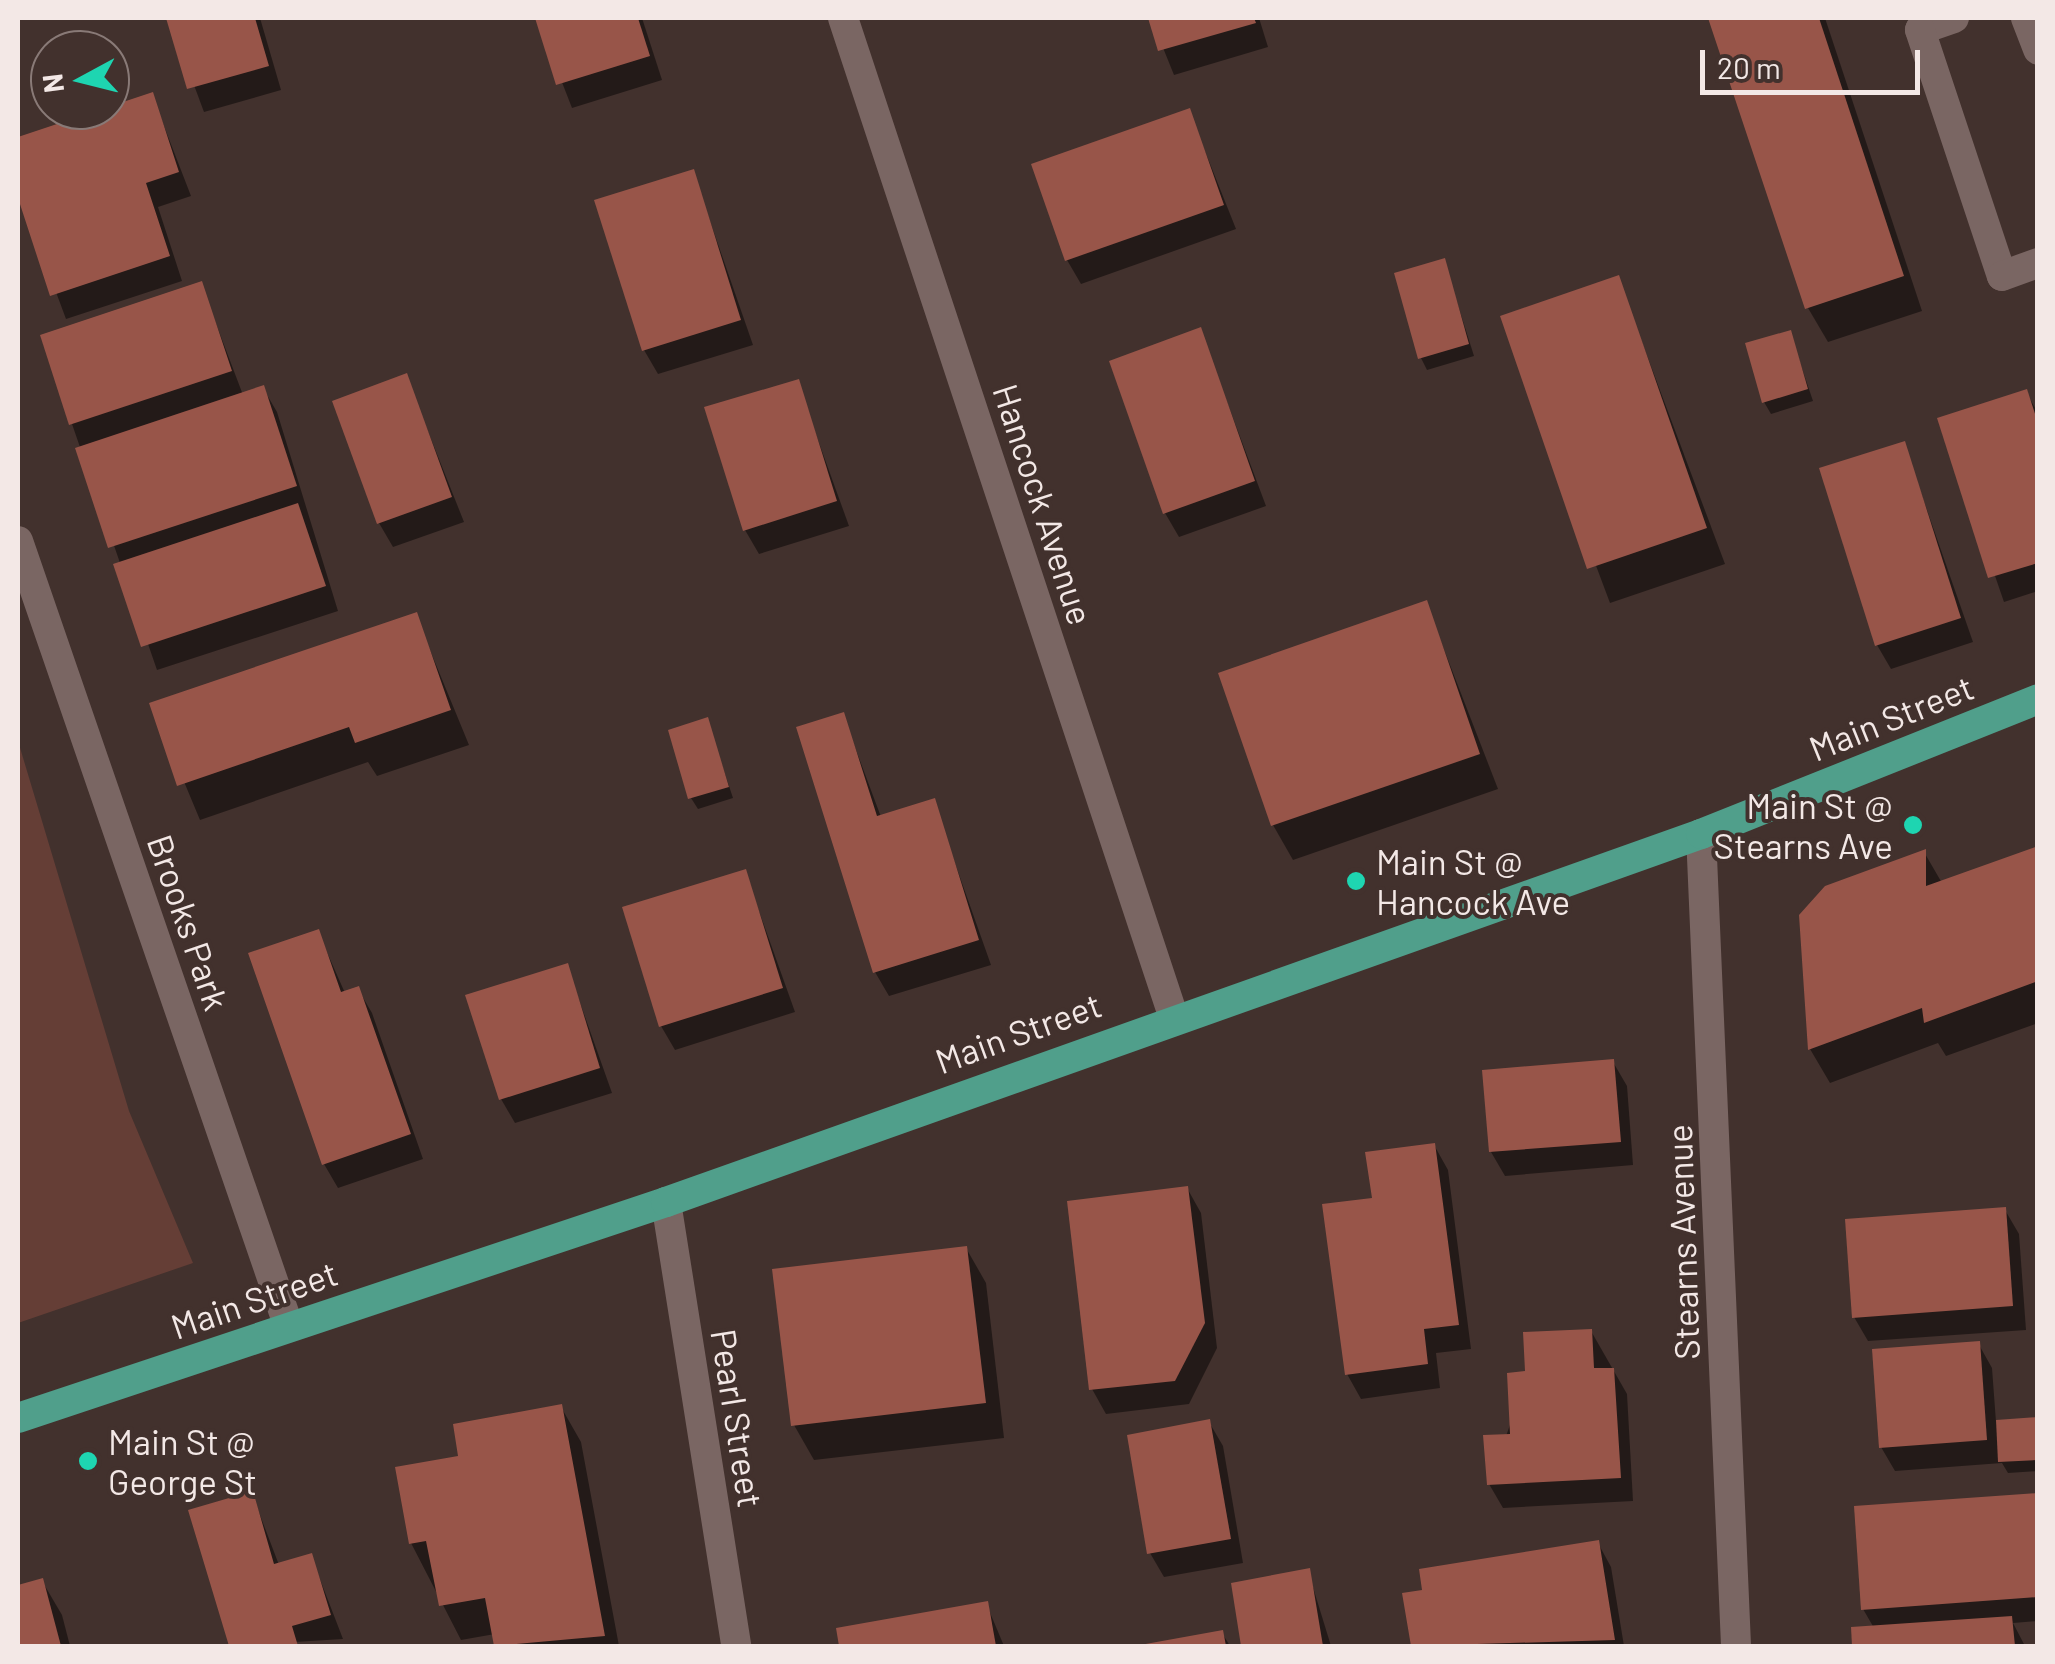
<!DOCTYPE html>
<html>
<head>
<meta charset="utf-8">
<style>
  body { margin:0 }
  #map { position:relative; width:2055px; height:1664px; overflow:hidden; background:#42312d; font-family:Barlow,sans-serif }
  div>[style] { position:absolute }
  [style*='--x'] { left:calc(var(--x)*1px); top:calc(var(--y)*1px); width:calc(var(--w)*1px); rotate:calc(var(--a)*1deg) }
  .green>* { inset:0; background:#653e36 }
  .shadow>* { inset:0; background:#0007 }
  .building>* { inset:0; background:#985549 }
  .minor>* { height:30px; margin:-15px; padding:0 15px; transform-origin:15px; border-radius:15px; background:#7a6663 }
  .major>* { height:30px; margin:-15px; padding:0 15px; transform-origin:15px; border-radius:15px; background:#509f8b }
  .dots>* { width:28px; height:28px; translate:-50% -50%; box-sizing:border-box; border:5px solid #42312d; border-radius:50% }
  span { translate:-50% -50%; white-space:nowrap; text-align:center; line-height:1.15; -webkit-text-stroke:8px #42312d; paint-order:stroke }
  .street-label { font-size:35px; color:#f3e8e6 }
  .poi-label { font-size:35px; color:#f3e8e6 }
  .right { translate:-100% -50%; text-align:right }
  .left { translate:0 -50%; text-align:left }
  .frame { position:absolute; inset:0; border:20px solid #f3e8e6; pointer-events:none }
  .north { position:absolute; left:30px; top:30px; width:100px; height:100px; box-sizing:border-box; background:#42312d; border:2px solid #897a77; border-radius:50%; rotate:263deg; font-size:28px; font-weight:700; line-height:40px; text-align:center; color:#f3e8e6 }
  .north::after { content:''; display:block; margin:auto; width:35px; height:45px; background:#1ed5b1; clip-path:polygon(50% 0,100% 100%,50% 72%,0 100%) }
  .scale { position:absolute; left:1700px; top:50px; width:220px; height:45px; box-sizing:border-box; border:5px solid #f3e8e6; border-top:0; padding-left:12px; font-size:30px; line-height:35px; white-space:nowrap; color:#f3e8e6; -webkit-text-stroke:8px #42312d; paint-order:stroke }
</style>
</head>
<body>
<div id="map">
  <div class="green">
    <div style="clip-path:polygon(18px 741px,129px 1111px,193px 1263px,18px 1323px)"></div>
  </div>
  <div class="shadow">
    <div style="clip-path:polygon(169px 18px,260px 18px,281px 90px,204px 112px)"></div>
    <div style="clip-path:polygon(537px 18px,642px 18px,662px 80px,572px 108px)"></div>
    <div style="clip-path:polygon(1151px 18px,1259px 18px,1268px 47px,1174px 75px)"></div>
    <div style="clip-path:polygon(1710px 18px,1825px 18px,1922px 311px,1828px 342px,1808px 308px)"></div>
    <div style="clip-path:polygon(152px 95px,191px 196px,158px 207px,182px 281px,66px 319px,18px 190px,18px 139px)"></div>
    <div style="clip-path:polygon(1189px 111px,1236px 229px,1081px 284px,1067px 260px)"></div>
    <div style="clip-path:polygon(693px 172px,753px 345px,658px 374px,644px 350px)"></div>
    <div style="clip-path:polygon(1444px 261px,1474px 356px,1427px 370px,1421px 358px)"></div>
    <div style="clip-path:polygon(1618px 278px,1725px 564px,1610px 603px,1503px 318px)"></div>
    <div style="clip-path:polygon(201px 284px,243px 395px,263px 388px,277px 412px,338px 611px,157px 670px,72px 424px)"></div>
    <div style="clip-path:polygon(1200px 330px,1266px 506px,1179px 537px,1165px 513px)"></div>
    <div style="clip-path:polygon(1790px 333px,1813px 401px,1771px 414px,1764px 402px)"></div>
    <div style="clip-path:polygon(406px 376px,464px 522px,393px 547px,379px 523px)"></div>
    <div style="clip-path:polygon(797px 382px,849px 526px,759px 554px,745px 530px)"></div>
    <div style="clip-path:polygon(2026px 392px,2038px 413px,2038px 591px,2004px 602px,1941px 419px)"></div>
    <div style="clip-path:polygon(1904px 444px,1973px 642px,1891px 669px,1877px 645px)"></div>
    <div style="clip-path:polygon(1426px 603px,1498px 789px,1293px 860px,1273px 825px)"></div>
    <div style="clip-path:polygon(416px 616px,469px 745px,377px 776px,368px 762px,200px 820px,152px 705px)"></div>
    <div style="clip-path:polygon(843px 715px,881px 817px,933px 801px,991px 965px,889px 996px,875px 972px)"></div>
    <div style="clip-path:polygon(707px 720px,733px 798px,698px 809px,691px 798px)"></div>
    <div style="clip-path:polygon(2038px 848px,2038px 1023px,1946px 1056px,1938px 1043px,1830px 1083px,1810px 1049px,1924px 852px,1942px 883px)"></div>
    <div style="clip-path:polygon(745px 872px,795px 1012px,675px 1050px,661px 1026px)"></div>
    <div style="clip-path:polygon(318px 932px,345px 993px,358px 989px,372px 1013px,423px 1159px,338px 1188px,324px 1164px)"></div>
    <div style="clip-path:polygon(567px 966px,612px 1093px,515px 1123px,501px 1099px)"></div>
    <div style="clip-path:polygon(1613px 1062px,1627px 1086px,1633px 1165px,1505px 1176px,1491px 1152px)"></div>
    <div style="clip-path:polygon(1434px 1145px,1448px 1170px,1471px 1349px,1436px 1353px,1440px 1388px,1361px 1399px,1347px 1374px,1375px 1200px)"></div>
    <div style="clip-path:polygon(1187px 1188px,1201px 1213px,1217px 1348px,1189px 1404px,1106px 1414px,1092px 1389px)"></div>
    <div style="clip-path:polygon(2005px 1210px,2019px 1234px,2026px 1330px,1868px 1341px,1854px 1317px)"></div>
    <div style="clip-path:polygon(966px 1248px,986px 1283px,1004px 1438px,814px 1460px,794px 1425px)"></div>
    <div style="clip-path:polygon(1591px 1331px,1627px 1394px,1633px 1501px,1503px 1508px,1489px 1484px,1528px 1374px)"></div>
    <div style="clip-path:polygon(1978px 1343px,1992px 1368px,1996px 1422px,2038px 1420px,2038px 1471px,2008px 1473px,2002px 1463px,1895px 1471px,1881px 1447px)"></div>
    <div style="clip-path:polygon(561px 1407px,581px 1442px,619px 1646px,497px 1646px,495px 1634px,461px 1640px,411px 1543px,461px 1458px)"></div>
    <div style="clip-path:polygon(1209px 1422px,1223px 1446px,1243px 1563px,1164px 1577px,1150px 1553px)"></div>
    <div style="clip-path:polygon(252px 1494px,279px 1565px,311px 1556px,343px 1639px,232px 1646px,191px 1512px)"></div>
    <div style="clip-path:polygon(2038px 1497px,2038px 1621px,2013px 1623px,2025px 1646px,1854px 1646px,1853px 1629px,1874px 1628px,1863px 1609px)"></div>
    <div style="clip-path:polygon(1598px 1543px,1611px 1567px,1624px 1646px,1413px 1646px,1405px 1595px)"></div>
    <div style="clip-path:polygon(1308px 1571px,1331px 1646px,1244px 1646px,1234px 1585px)"></div>
    <div style="clip-path:polygon(42px 1581px,62px 1615px,70px 1646px,18px 1646px,18px 1587px)"></div>
    <div style="clip-path:polygon(986px 1603px,1004px 1646px,842px 1646px,839px 1630px)"></div>
    <div style="clip-path:polygon(1222px 1633px,1230px 1646px,1143px 1646px)"></div>
  </div>
  <div class="building">
    <div style="clip-path:polygon(166px 18px,255px 18px,269px 66px,187px 89px)"></div>
    <div style="clip-path:polygon(535px 18px,638px 18px,650px 56px,556px 85px)"></div>
    <div style="clip-path:polygon(1148px 18px,1254px 18px,1256px 23px,1158px 51px)"></div>
    <div style="clip-path:polygon(1708px 18px,1819px 18px,1904px 276px,1805px 309px)"></div>
    <div style="clip-path:polygon(153px 92px,179px 172px,146px 183px,170px 256px,50px 296px,18px 198px,18px 137px)"></div>
    <div style="clip-path:polygon(1190px 108px,1224px 205px,1065px 261px,1031px 164px)"></div>
    <div style="clip-path:polygon(694px 169px,741px 320px,642px 351px,594px 200px)"></div>
    <div style="clip-path:polygon(1445px 258px,1469px 344px,1418px 359px,1394px 273px)"></div>
    <div style="clip-path:polygon(1619px 275px,1707px 528px,1587px 569px,1500px 316px)"></div>
    <div style="clip-path:polygon(202px 281px,232px 371px,69px 425px,40px 335px)"></div>
    <div style="clip-path:polygon(1201px 327px,1255px 481px,1163px 514px,1109px 361px)"></div>
    <div style="clip-path:polygon(1791px 330px,1808px 389px,1762px 403px,1745px 343px)"></div>
    <div style="clip-path:polygon(407px 373px,452px 497px,377px 524px,332px 401px)"></div>
    <div style="clip-path:polygon(799px 379px,837px 501px,743px 531px,704px 407px)"></div>
    <div style="clip-path:polygon(264px 385px,297px 486px,108px 548px,75px 448px)"></div>
    <div style="clip-path:polygon(2027px 389px,2038px 423px,2038px 563px,1988px 578px,1937px 418px)"></div>
    <div style="clip-path:polygon(1905px 441px,1961px 618px,1875px 646px,1819px 468px)"></div>
    <div style="clip-path:polygon(298px 503px,326px 586px,141px 647px,113px 564px)"></div>
    <div style="clip-path:polygon(1427px 600px,1480px 754px,1271px 826px,1218px 673px)"></div>
    <div style="clip-path:polygon(417px 612px,451px 710px,355px 743px,349px 727px,177px 786px,149px 703px)"></div>
    <div style="clip-path:polygon(844px 712px,877px 816px,935px 798px,979px 940px,873px 973px,796px 727px)"></div>
    <div style="clip-path:polygon(708px 717px,729px 787px,688px 799px,668px 730px)"></div>
    <div style="clip-path:polygon(2038px 846px,2038px 981px,1924px 1023px,1922px 1008px,1808px 1050px,1799px 915px,1825px 886px,1926px 849px,1926px 886px)"></div>
    <div style="clip-path:polygon(746px 869px,783px 988px,659px 1027px,622px 907px)"></div>
    <div style="clip-path:polygon(319px 929px,341px 992px,359px 986px,411px 1134px,322px 1165px,248px 953px)"></div>
    <div style="clip-path:polygon(568px 963px,600px 1068px,499px 1100px,465px 995px)"></div>
    <div style="clip-path:polygon(1614px 1059px,1621px 1142px,1489px 1152px,1482px 1070px)"></div>
    <div style="clip-path:polygon(1435px 1143px,1459px 1325px,1424px 1329px,1428px 1364px,1345px 1375px,1322px 1204px,1372px 1198px,1365px 1152px)"></div>
    <div style="clip-path:polygon(1188px 1186px,1205px 1323px,1175px 1381px,1089px 1390px,1067px 1201px)"></div>
    <div style="clip-path:polygon(2006px 1207px,2013px 1306px,1852px 1318px,1845px 1219px)"></div>
    <div style="clip-path:polygon(967px 1246px,986px 1403px,791px 1426px,772px 1269px)"></div>
    <div style="clip-path:polygon(1592px 1329px,1594px 1368px,1614px 1368px,1621px 1478px,1487px 1485px,1483px 1435px,1510px 1434px,1507px 1373px,1525px 1371px,1523px 1332px)"></div>
    <div style="clip-path:polygon(1980px 1341px,1987px 1440px,1879px 1448px,1872px 1349px)"></div>
    <div style="clip-path:polygon(562px 1404px,605px 1636px,494px 1646px,485px 1598px,439px 1606px,426px 1541px,409px 1544px,395px 1467px,458px 1456px,453px 1424px)"></div>
    <div style="clip-path:polygon(2038px 1417px,2038px 1460px,1998px 1462px,1996px 1420px)"></div>
    <div style="clip-path:polygon(1210px 1419px,1231px 1539px,1147px 1554px,1127px 1435px)"></div>
    <div style="clip-path:polygon(253px 1491px,274px 1564px,312px 1553px,331px 1615px,292px 1626px,298px 1646px,229px 1646px,188px 1510px)"></div>
    <div style="clip-path:polygon(2038px 1493px,2038px 1597px,1861px 1610px,1854px 1506px)"></div>
    <div style="clip-path:polygon(1599px 1540px,1615px 1640px,1411px 1646px,1402px 1593px,1422px 1590px,1419px 1569px)"></div>
    <div style="clip-path:polygon(1310px 1568px,1323px 1646px,1241px 1646px,1231px 1583px)"></div>
    <div style="clip-path:polygon(43px 1578px,61px 1646px,18px 1646px,18px 1585px)"></div>
    <div style="clip-path:polygon(988px 1601px,996px 1646px,839px 1646px,836px 1628px)"></div>
    <div style="clip-path:polygon(2012px 1616px,2015px 1646px,1852px 1646px,1851px 1627px)"></div>
    <div style="clip-path:polygon(1223px 1630px,1226px 1646px,1140px 1646px,1140px 1645px)"></div>
  </div>
  <div class="minor">
    <div style="--x:843;--y:18;--w:1050;--a:71.69"></div>
    <div style="--x:1954;--y:18;--w:36;--a:161"></div>
    <div style="--x:1920;--y:30;--w:259;--a:71.6"></div>
    <div style="--x:2002;--y:276;--w:38;--a:-20"></div>
    <div style="--x:2026;--y:18;--w:34;--a:69"></div>
    <div style="--x:18;--y:541;--w:831;--a:70.98"></div>
    <div style="--x:1701;--y:834;--w:813;--a:87.53"></div>
    <div style="--x:666;--y:1202;--w:449;--a:81"></div>
  </div>
  <div class="major">
    <div style="--x:18;--y:1418;--w:683;--a:-18.43"></div>
    <div style="--x:666;--y:1202;--w:1098;--a:-19.57"></div>
    <div style="--x:1701;--y:834;--w:363;--a:-21.8"></div>
  </div>
  <div class="dots">
    <div style="left:1913px;top:825px;background:#1ed5b1"></div>
    <div style="left:1356px;top:881px;background:#1ed5b1"></div>
    <div style="left:88px;top:1461px;background:#1ed5b1"></div>
  </div>
  <div class="street-label">
    <span style="left:1044px;top:504px;rotate:72deg">Hancock Avenue</span>
    <span style="left:1891px;top:717px;rotate:-22deg">Main Street</span>
    <span style="left:189px;top:922px;rotate:71deg">Brooks Park</span>
    <span style="left:1018px;top:1032px;rotate:-20deg">Main Street</span>
    <span style="left:1682px;top:1242px;rotate:-92deg">Stearns Avenue</span>
    <span style="left:254px;top:1299px;rotate:-19deg">Main Street</span>
    <span style="left:738px;top:1418px;rotate:81deg">Pearl Street</span>
  </div>
  <div class="poi-label">
    <span class="right" style="left:1893px;top:825px">Main St @<br>Stearns Ave</span>
    <span class="left" style="left:1376px;top:881px">Main St @<br>Hancock Ave</span>
    <span class="left" style="left:108px;top:1461px">Main St @<br>George St</span>
  </div>
  <div class="frame"></div>
  <div class="north">N</div>
  <div class="scale">20 m</div>
</div>
</body>
</html>
